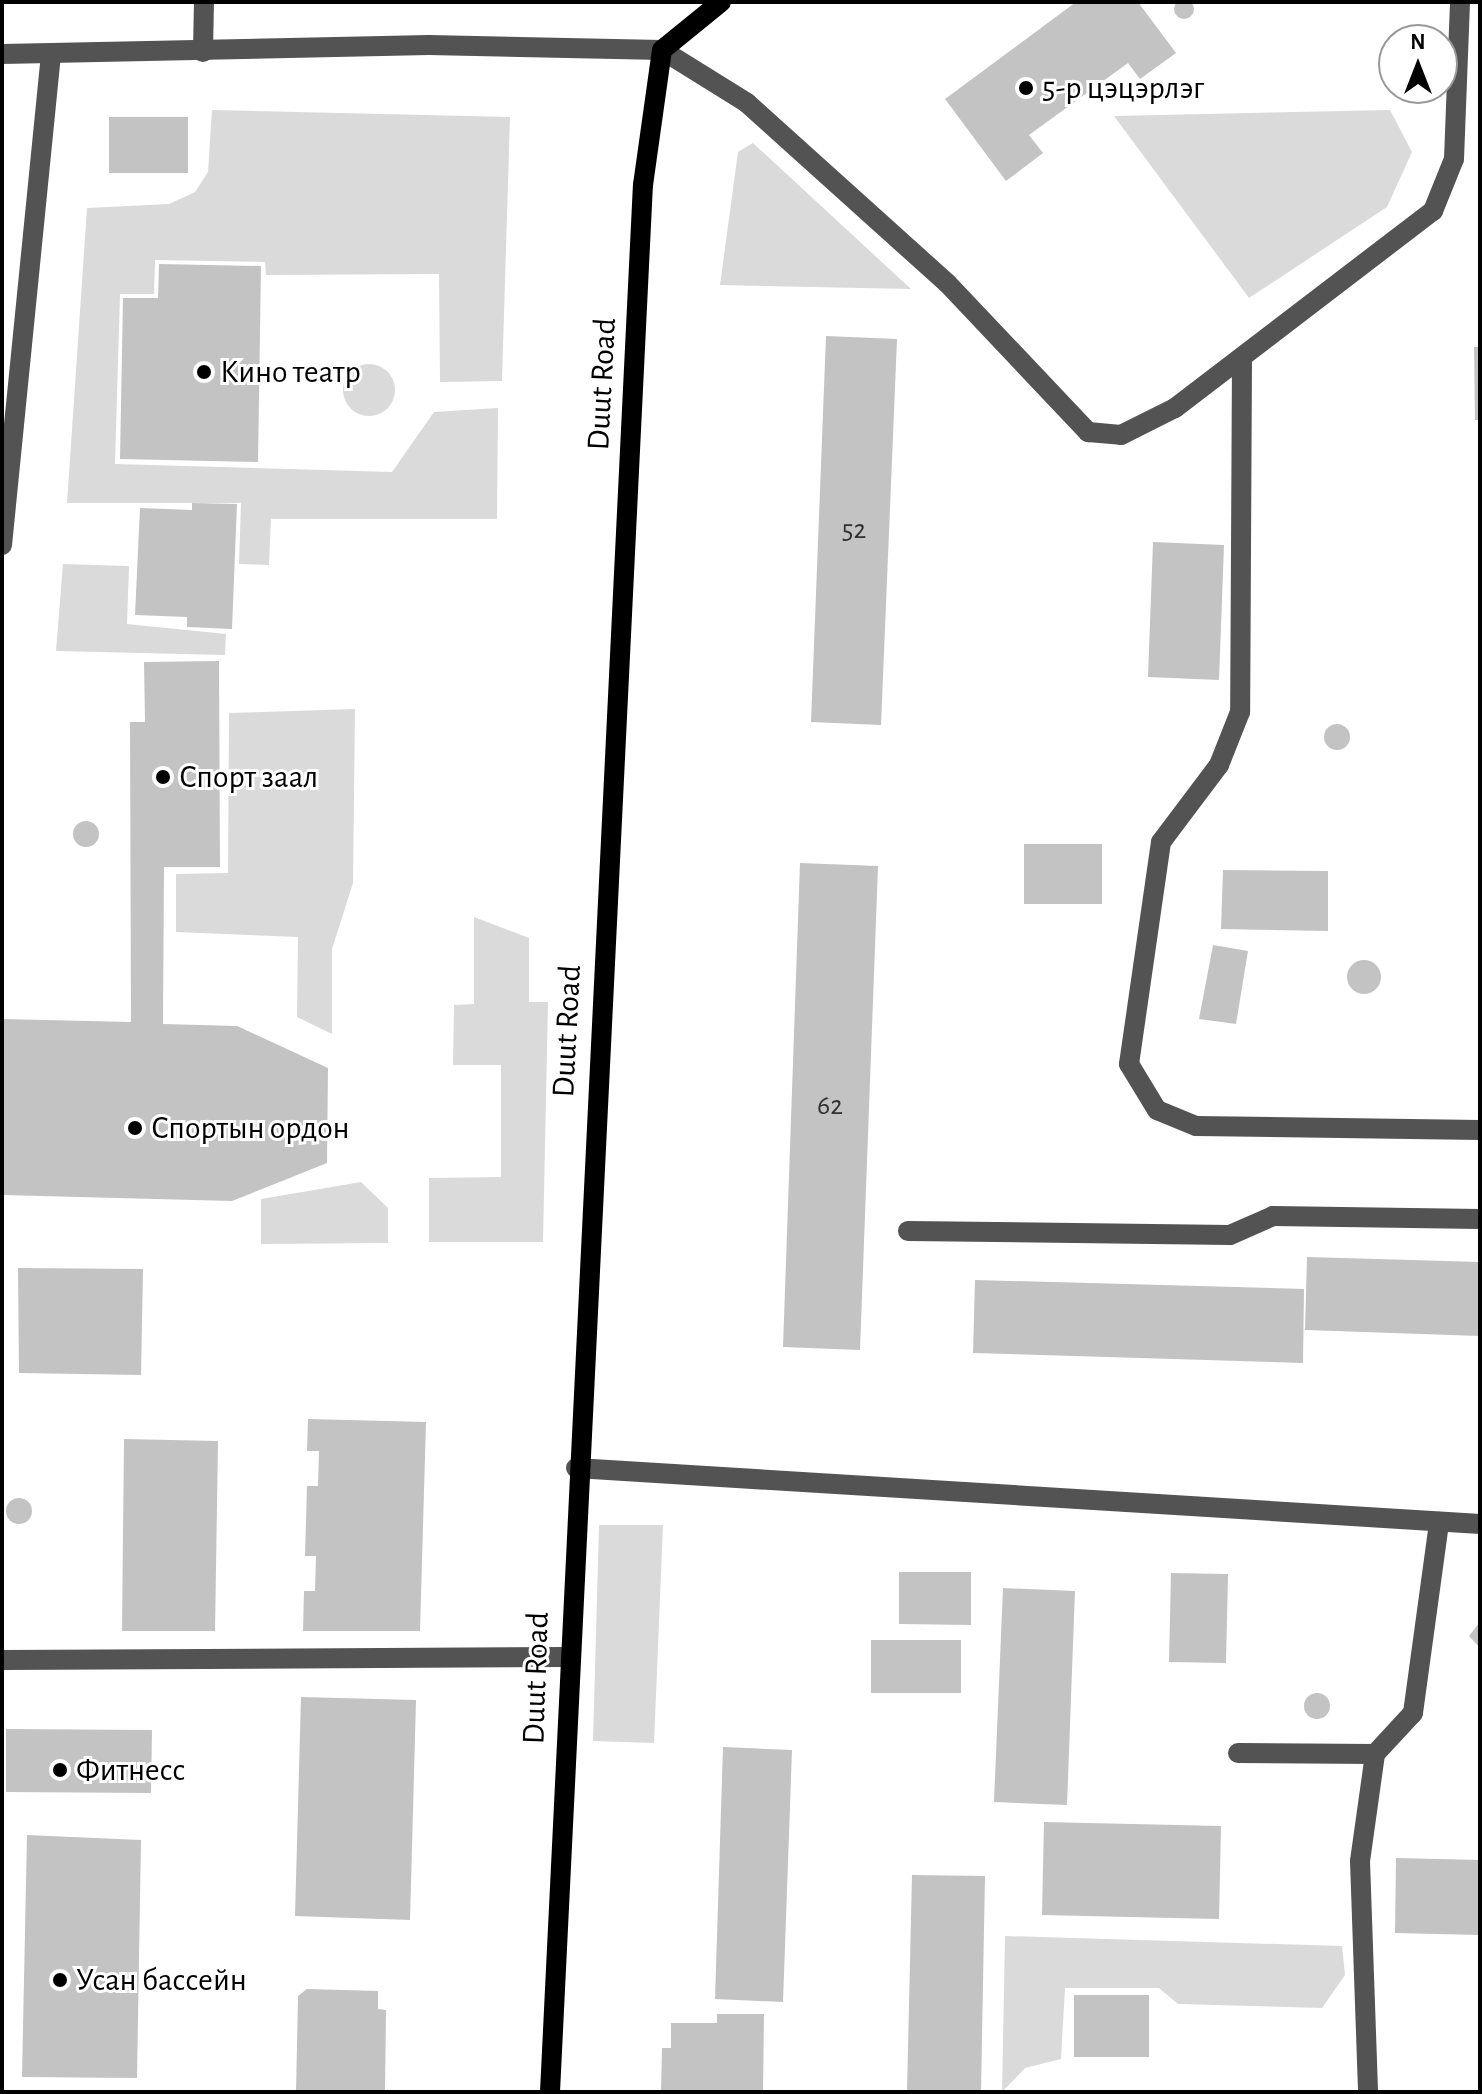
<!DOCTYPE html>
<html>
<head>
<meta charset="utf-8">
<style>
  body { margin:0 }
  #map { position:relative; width:1482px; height:2094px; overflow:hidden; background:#fff; font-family:"Alegreya Sans",sans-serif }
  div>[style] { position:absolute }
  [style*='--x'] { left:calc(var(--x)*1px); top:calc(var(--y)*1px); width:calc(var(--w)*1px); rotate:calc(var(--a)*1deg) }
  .green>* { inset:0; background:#dadada }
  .round { border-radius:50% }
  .building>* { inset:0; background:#c3c3c3 }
  .minor>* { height:20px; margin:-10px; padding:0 10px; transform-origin:10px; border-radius:10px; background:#535353 }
  .major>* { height:20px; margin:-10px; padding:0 10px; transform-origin:10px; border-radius:10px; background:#000 }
  .dots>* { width:22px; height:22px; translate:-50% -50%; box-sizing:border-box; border:4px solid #fff; border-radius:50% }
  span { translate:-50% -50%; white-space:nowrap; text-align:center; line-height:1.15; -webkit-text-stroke:6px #fff; paint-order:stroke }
  .number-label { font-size:28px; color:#313131 }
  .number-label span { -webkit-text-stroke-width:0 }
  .poi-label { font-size:32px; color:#000 }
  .left { translate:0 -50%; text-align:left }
  .street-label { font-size:32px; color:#000 }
  .frame { position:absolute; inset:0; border:4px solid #000; pointer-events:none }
  .north { position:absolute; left:1378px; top:24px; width:80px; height:80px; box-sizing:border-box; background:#fff; border:2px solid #999; border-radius:50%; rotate:0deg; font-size:22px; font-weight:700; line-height:32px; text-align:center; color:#000 }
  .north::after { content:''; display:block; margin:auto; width:28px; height:36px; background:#000; clip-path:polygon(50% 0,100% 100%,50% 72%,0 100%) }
</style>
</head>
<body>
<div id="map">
  <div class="green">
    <div style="clip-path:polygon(212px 110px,510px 117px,502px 381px,440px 382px,439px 274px,266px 275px,265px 262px,155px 260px,154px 294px,120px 294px,115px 464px,392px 472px,434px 412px,498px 408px,497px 519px,271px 519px,269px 565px,239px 564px,241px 503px,67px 503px,87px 208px,169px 204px,195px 192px,208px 172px)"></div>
    <div style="clip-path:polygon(1390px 110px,1412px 152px,1387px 207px,1249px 298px,1114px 116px)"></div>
    <div style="clip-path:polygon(753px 143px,911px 289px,720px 285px,738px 152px)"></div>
    <div class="round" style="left:343px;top:364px;width:52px;height:52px"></div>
    <div style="clip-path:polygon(63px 564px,129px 566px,127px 624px,226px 634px,225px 655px,56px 651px)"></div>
    <div style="clip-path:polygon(355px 709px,353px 883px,332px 949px,332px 1034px,297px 1017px,298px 937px,176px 932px,176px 874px,228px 873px,229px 713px)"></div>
    <div style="clip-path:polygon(474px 917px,529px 938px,529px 1002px,548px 1002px,543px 1242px,429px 1242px,429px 1178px,501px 1177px,501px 1065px,453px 1065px,454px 1005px,474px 1004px)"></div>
    <div style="clip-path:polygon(361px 1182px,388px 1208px,388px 1243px,261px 1244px,261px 1199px)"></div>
    <div style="clip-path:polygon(599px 1525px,663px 1525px,654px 1743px,593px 1741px)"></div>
    <div style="clip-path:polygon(1005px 1936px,1342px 1946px,1345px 1975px,1322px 2008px,1178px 2004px,1159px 1988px,1065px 1988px,1061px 2059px,1025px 2068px,1002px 2092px)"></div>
  </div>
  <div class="building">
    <div class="round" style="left:1174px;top:-1px;width:20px;height:20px"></div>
    <div style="clip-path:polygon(1076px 2px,1138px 2px,1176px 53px,1140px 79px,1128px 63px,1029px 135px,1043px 153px,1006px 181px,945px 99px)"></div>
    <div style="clip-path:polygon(109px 117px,188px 117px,188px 173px,109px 173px)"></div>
    <div style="clip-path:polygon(159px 264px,261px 266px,258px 462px,120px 459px,123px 298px,158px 298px)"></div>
    <div style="clip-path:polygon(826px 336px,897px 339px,881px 725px,811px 722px)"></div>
    <div style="clip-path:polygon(1474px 347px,1480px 347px,1480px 420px,1475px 420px)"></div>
    <div style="clip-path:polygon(192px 503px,237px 504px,232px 629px,187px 627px,187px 617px,135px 615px,140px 508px,192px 510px)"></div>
    <div style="clip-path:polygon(1153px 542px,1224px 545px,1219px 680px,1148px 677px)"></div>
    <div style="clip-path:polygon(219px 661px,220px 867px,164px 867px,163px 1024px,237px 1026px,328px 1068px,327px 1163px,232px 1201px,2px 1195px,2px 1019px,131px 1022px,130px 722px,145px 722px,144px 662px)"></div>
    <div class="round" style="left:1324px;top:724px;width:26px;height:26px"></div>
    <div class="round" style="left:73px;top:821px;width:26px;height:26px"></div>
    <div style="clip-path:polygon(1024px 844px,1102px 844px,1102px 904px,1024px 904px)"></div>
    <div style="clip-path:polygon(800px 863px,878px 866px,860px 1350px,783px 1347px)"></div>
    <div style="clip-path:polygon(1223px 870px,1328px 871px,1328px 931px,1221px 929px)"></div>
    <div style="clip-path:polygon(1213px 945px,1248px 951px,1236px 1024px,1199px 1019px)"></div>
    <div class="round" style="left:1347px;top:960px;width:34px;height:34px"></div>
    <div style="clip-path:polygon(1307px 1257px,1480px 1262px,1480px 1336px,1305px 1330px)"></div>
    <div style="clip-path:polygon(18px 1268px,143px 1269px,141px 1375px,19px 1373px)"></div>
    <div style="clip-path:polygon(975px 1280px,1304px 1289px,1303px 1363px,973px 1353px)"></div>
    <div style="clip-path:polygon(308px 1419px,426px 1422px,420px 1631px,303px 1631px,304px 1591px,315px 1591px,316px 1556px,305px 1556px,307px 1486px,318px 1486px,319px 1451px,307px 1451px)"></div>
    <div style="clip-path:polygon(124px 1439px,218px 1441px,215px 1631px,122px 1631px)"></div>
    <div class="round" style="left:6px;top:1498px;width:26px;height:26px"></div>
    <div style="clip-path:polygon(899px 1572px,971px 1572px,971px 1625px,899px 1624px)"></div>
    <div style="clip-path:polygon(1171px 1573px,1228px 1574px,1226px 1663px,1169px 1662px)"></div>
    <div style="clip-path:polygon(1003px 1588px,1075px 1591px,1067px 1805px,994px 1802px)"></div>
    <div style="clip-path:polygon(1480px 1622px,1480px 1648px,1469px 1636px)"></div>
    <div style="clip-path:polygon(871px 1640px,961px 1640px,961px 1693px,871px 1693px)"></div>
    <div class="round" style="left:1304px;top:1693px;width:26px;height:26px"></div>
    <div style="clip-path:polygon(301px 1697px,416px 1700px,410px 1920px,295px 1916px)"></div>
    <div style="clip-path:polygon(6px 1729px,152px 1730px,151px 1793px,6px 1792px)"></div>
    <div style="clip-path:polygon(723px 1747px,792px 1750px,783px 2002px,715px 1999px)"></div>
    <div style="clip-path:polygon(1044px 1822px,1221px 1826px,1219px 1919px,1042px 1915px)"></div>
    <div style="clip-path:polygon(27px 1835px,141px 1840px,137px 2078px,22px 2077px)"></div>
    <div style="clip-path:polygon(1396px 1858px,1480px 1860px,1480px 1935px,1395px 1933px)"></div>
    <div style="clip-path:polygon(912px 1875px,985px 1876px,981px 2092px,907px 2092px)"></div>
    <div style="clip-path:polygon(307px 1989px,378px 1991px,378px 2009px,386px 2010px,385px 2092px,296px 2092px,298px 1996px)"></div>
    <div style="clip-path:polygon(1074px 1995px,1149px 1995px,1149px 2057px,1074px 2057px)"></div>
    <div style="clip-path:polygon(717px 2014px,764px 2014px,763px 2092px,661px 2092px,662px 2048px,671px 2048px,671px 2023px,717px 2023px)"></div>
  </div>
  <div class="minor">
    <div style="--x:203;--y:52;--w:50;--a:-88.9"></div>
    <div style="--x:2;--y:54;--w:427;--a:-1.2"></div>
    <div style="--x:429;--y:45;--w:233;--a:1.2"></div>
    <div style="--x:662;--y:50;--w:100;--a:31.9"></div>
    <div style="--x:747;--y:103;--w:270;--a:42"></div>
    <div style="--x:948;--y:284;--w:204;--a:46.6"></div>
    <div style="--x:1088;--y:432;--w:33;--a:5"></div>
    <div style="--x:1121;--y:435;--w:60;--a:-26.6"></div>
    <div style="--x:1175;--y:408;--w:325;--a:-37.4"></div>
    <div style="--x:1433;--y:211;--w:56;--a:-68"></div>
    <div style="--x:1454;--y:159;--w:157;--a:-87.8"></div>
    <div style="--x:1242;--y:358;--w:354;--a:90.3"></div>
    <div style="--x:1240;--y:712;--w:57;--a:111.6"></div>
    <div style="--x:1219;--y:765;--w:96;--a:127"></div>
    <div style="--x:1161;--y:842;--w:224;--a:98.2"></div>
    <div style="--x:1129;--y:1064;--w:54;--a:58.7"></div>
    <div style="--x:1157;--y:1110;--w:42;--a:22.3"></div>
    <div style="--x:1196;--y:1126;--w:284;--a:0.8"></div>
    <div style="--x:2;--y:545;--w:493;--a:-84.3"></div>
    <div style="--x:908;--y:1231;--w:322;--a:0.7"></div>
    <div style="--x:1230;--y:1235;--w:47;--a:-23.8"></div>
    <div style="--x:1273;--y:1216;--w:207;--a:0.8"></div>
    <div style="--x:576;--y:1468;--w:906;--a:3.54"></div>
    <div style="--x:2;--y:1660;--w:564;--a:-0.3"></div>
    <div style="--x:1238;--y:1753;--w:137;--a:0.4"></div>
    <div style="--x:1375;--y:1754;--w:56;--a:-47.2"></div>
    <div style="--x:1413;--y:1713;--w:193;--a:-82.2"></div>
    <div style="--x:1368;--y:2090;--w:229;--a:-92"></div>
    <div style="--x:1360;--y:1861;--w:108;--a:-82"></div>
  </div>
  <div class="major">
    <div style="--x:550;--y:2092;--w:1909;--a:-87.21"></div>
    <div style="--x:643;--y:185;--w:136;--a:-82"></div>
    <div style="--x:662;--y:50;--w:76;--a:-39.1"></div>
  </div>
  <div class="dots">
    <div style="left:1026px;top:88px;background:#000"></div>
    <div style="left:204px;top:372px;background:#000"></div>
    <div style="left:163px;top:777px;background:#000"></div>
    <div style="left:135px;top:1128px;background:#000"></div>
    <div style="left:60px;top:1770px;background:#000"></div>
    <div style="left:60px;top:1980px;background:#000"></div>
  </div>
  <div class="number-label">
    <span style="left:854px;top:530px">52</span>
    <span style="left:830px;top:1106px">62</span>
  </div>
  <div class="poi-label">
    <span class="left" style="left:1042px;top:88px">5-р цэцэрлэг</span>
    <span class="left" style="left:220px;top:372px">Кино театр</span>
    <span class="left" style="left:179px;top:777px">Спорт заал</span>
    <span class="left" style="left:151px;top:1128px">Спортын ордон</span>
    <span class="left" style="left:76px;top:1770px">Фитнесс</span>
    <span class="left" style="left:76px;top:1980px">Усан бассейн</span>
  </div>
  <div class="street-label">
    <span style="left:602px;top:384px;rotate:-87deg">Duut Road</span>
    <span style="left:567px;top:1031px;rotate:-87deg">Duut Road</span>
    <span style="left:536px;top:1678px;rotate:-88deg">Duut Road</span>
  </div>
  <div class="frame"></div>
  <div class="north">N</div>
</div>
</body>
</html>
